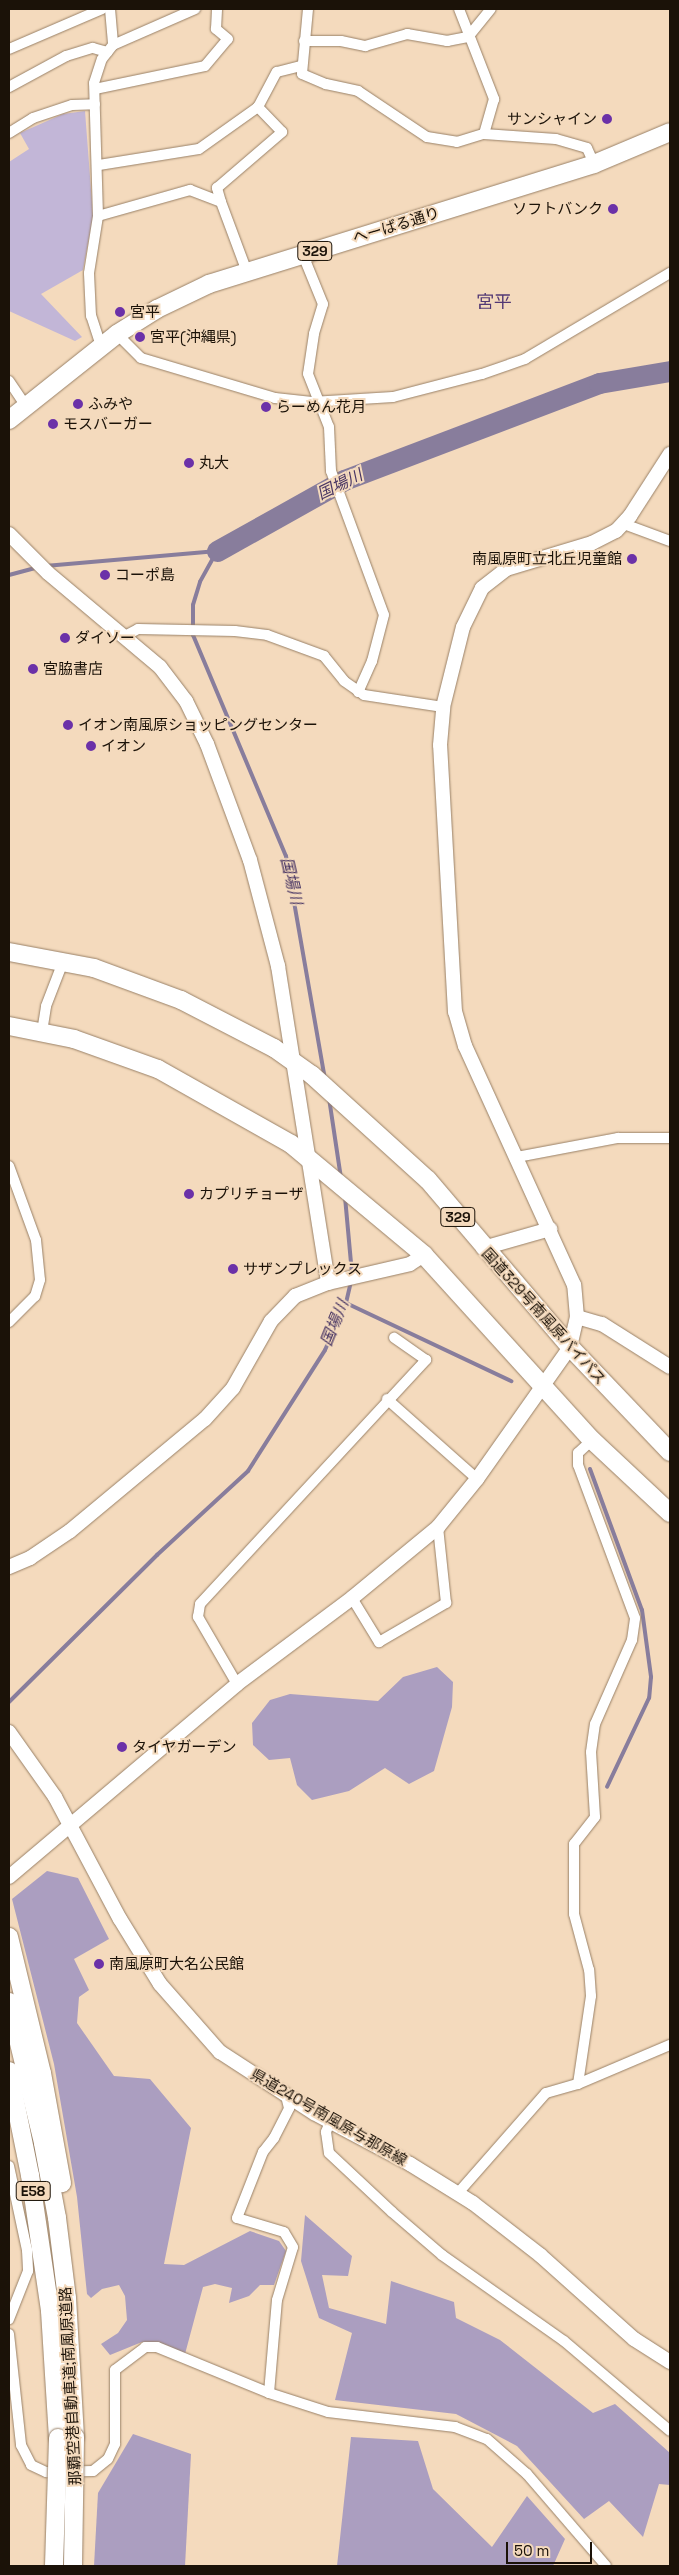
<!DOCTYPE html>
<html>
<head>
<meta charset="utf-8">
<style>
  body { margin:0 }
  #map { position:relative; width:679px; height:2575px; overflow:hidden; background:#f4dabd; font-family:"Space Grotesk","Noto Sans JP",sans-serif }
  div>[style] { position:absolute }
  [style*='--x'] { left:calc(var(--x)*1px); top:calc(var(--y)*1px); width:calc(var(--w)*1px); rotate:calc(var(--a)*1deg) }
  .green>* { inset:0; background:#c2b6d7 }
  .forest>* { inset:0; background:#ab9ec0 }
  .stream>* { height:4px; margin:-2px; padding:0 2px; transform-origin:2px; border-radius:2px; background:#887d9c }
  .river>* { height:21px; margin:-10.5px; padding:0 10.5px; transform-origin:10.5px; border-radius:10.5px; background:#887d9c }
  .roads { filter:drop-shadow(0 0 1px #998167) drop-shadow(0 0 1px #998167) }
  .street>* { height:10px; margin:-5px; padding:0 5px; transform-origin:5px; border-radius:5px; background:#fff }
  .secondary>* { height:14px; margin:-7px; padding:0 7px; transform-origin:7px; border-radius:7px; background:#fff }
  .highway>* { height:18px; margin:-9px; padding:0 9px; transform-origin:9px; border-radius:9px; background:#fff }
  .bridges { filter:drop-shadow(0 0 1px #998167) drop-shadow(0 0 1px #998167) }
  .highway-bridge>* { height:18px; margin:-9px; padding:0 9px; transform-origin:9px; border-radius:9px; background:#fff }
  .dots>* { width:14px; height:14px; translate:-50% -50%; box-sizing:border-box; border:2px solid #f4dabd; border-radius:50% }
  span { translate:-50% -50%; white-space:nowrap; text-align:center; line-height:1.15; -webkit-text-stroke:4px #f4dabd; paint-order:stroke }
  .shield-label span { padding:1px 4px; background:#f4dabd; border:1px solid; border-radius:4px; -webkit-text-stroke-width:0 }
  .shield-label { font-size:14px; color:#1b1208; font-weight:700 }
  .poi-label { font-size:15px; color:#1b1208 }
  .right { translate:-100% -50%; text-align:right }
  .left { translate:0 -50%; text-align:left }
  .street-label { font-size:15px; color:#1b1208 }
  .water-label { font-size:16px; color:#483563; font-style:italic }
  .quarter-label { font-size:18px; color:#523874 }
  .frame { position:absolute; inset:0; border:10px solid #1b1208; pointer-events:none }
  .scale { position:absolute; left:506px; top:2542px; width:86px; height:22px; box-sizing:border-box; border:2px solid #1b1208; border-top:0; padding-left:6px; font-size:15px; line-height:18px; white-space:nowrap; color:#1b1208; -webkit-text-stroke:4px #f4dabd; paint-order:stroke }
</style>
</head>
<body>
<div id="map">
  <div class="green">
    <div style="clip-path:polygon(85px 111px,93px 216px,83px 270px,41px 294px,82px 337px,75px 341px,9px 311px,9px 162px,29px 149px,20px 133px,63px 114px)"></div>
  </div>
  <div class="forest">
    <div style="clip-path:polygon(437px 1667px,453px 1682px,452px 1707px,434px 1771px,409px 1784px,385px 1768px,349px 1791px,312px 1800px,297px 1785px,290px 1758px,269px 1760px,253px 1745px,252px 1723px,270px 1700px,290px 1694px,378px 1701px,403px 1677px)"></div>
    <div style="clip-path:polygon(47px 1871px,78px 1878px,109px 1939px,74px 1959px,89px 1990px,79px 1997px,77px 2023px,114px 2076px,150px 2079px,191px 2128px,164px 2264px,184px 2265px,250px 2231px,279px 2241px,286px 2251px,274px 2285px,260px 2285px,249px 2296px,229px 2303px,232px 2288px,215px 2284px,203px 2287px,185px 2354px,166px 2345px,142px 2342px,110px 2355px,101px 2344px,118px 2333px,127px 2320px,125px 2296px,119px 2285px,102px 2289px,91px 2298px,87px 2294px,77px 2197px,54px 2064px,12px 1899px)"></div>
    <div style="clip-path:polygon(305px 2215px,352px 2256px,348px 2276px,322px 2275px,329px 2308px,386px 2324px,391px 2281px,454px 2302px,456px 2318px,500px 2340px,593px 2413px,615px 2404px,670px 2453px,670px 2485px,659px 2484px,643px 2537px,609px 2501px,584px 2519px,517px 2446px,456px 2414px,335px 2400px,352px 2333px,319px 2318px,301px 2261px)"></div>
    <div style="clip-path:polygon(133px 2434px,191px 2454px,185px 2566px,94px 2566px,98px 2493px)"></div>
    <div style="clip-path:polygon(351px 2437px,418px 2441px,433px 2489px,492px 2547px,527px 2496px,565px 2539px,553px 2566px,337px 2566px)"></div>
  </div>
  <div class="stream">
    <div style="--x:217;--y:551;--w:35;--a:119"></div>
    <div style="--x:200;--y:582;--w:24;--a:107"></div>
    <div style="--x:193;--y:605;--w:30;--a:90"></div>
    <div style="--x:193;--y:635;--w:240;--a:67.2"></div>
    <div style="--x:286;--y:856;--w:226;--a:80.1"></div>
    <div style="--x:45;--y:566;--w:173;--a:-5"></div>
    <div style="--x:9;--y:575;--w:30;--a:-15"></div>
    <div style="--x:329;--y:1098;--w:81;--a:81.5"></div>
    <div style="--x:345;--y:1197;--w:77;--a:84.8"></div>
    <div style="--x:346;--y:1303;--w:183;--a:25.3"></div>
    <div style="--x:590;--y:1469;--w:150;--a:69.8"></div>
    <div style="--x:642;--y:1610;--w:68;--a:82.3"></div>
    <div style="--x:651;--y:1677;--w:21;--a:95"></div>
    <div style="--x:649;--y:1698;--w:98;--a:115.3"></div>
    <div style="--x:9;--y:1702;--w:209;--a:-44.8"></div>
    <div style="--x:157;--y:1555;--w:124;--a:-42.7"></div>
    <div style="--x:248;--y:1471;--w:143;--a:-57.5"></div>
    <div style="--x:325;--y:1350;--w:51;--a:-65.9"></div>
    <div style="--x:346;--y:1303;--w:23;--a:-77"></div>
  </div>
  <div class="river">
    <div style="--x:217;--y:551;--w:145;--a:-29.2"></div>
    <div style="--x:344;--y:480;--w:273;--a:-20.8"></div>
    <div style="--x:599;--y:383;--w:72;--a:-9.6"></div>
  </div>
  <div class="roads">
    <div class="street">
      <div style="--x:110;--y:9;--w:36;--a:85"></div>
      <div style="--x:308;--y:9;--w:65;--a:95.3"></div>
      <div style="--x:302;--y:74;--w:26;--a:23"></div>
      <div style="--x:326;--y:84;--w:33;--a:12"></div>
      <div style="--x:358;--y:91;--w:83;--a:33.7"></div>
      <div style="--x:427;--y:137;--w:30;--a:9"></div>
      <div style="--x:457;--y:142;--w:28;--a:-17"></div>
      <div style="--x:484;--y:134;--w:72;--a:4"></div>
      <div style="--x:556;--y:139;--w:32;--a:16"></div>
      <div style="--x:587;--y:148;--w:17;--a:66"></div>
      <div style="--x:459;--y:9;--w:97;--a:68.7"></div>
      <div style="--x:494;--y:99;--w:36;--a:106"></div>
      <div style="--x:304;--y:41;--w:37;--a:0"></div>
      <div style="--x:341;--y:41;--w:25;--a:12"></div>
      <div style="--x:365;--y:46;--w:44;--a:-15.9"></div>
      <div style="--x:407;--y:34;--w:41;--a:9.9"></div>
      <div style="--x:447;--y:41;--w:21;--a:-11"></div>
      <div style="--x:468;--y:37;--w:36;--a:-51"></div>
      <div style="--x:9;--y:49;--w:101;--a:-23.3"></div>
      <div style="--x:9;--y:87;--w:65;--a:-28.5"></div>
      <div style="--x:66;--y:56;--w:28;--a:-17"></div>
      <div style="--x:93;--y:48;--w:15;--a:16"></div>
      <div style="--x:95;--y:89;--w:112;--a:-11.8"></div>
      <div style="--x:205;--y:66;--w:35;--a:-50"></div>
      <div style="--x:228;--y:39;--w:16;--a:-140"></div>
      <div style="--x:216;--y:29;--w:20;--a:-87"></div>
      <div style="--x:9;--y:133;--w:28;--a:-32"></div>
      <div style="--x:33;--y:118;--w:41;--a:-18.4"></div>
      <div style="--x:72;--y:105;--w:23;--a:-2"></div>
      <div style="--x:99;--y:165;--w:101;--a:-9.1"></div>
      <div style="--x:199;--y:149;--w:72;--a:-35.4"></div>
      <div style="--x:258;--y:107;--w:40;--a:-62"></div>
      <div style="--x:277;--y:72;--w:25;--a:-14"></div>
      <div style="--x:221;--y:202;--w:15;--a:-106"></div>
      <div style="--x:217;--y:188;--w:86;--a:-40.7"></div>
      <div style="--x:282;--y:132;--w:35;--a:-134"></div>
      <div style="--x:98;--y:216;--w:96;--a:-15.8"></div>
      <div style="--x:190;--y:190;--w:33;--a:21"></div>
      <div style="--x:221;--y:202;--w:75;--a:69.6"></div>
      <div style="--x:303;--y:255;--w:53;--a:67.8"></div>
      <div style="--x:323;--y:304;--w:31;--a:107"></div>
      <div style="--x:314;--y:334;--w:40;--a:98.5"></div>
      <div style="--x:308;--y:374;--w:57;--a:68.4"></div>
      <div style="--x:329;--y:427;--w:44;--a:87.4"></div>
      <div style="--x:331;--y:471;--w:153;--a:69.8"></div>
      <div style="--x:384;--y:615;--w:48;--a:104.6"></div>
      <div style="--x:372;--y:661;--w:34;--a:114"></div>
      <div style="--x:117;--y:334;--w:34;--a:45"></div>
      <div style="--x:141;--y:358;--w:140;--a:16.6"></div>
      <div style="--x:275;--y:398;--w:37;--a:6"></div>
      <div style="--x:312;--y:402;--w:81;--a:-3.5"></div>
      <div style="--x:393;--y:397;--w:92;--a:-14.5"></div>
      <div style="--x:482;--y:374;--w:46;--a:-19.2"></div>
      <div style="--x:525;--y:359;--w:169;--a:-30.7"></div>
      <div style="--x:101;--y:346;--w:32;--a:-108"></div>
      <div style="--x:91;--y:316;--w:43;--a:-92.7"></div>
      <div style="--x:89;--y:273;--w:58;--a:-81"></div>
      <div style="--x:98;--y:216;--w:133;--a:-91.7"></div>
      <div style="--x:94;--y:83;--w:25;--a:-72"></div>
      <div style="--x:102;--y:59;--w:18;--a:-52"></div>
      <div style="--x:113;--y:45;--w:90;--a:-23.7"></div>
      <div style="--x:9;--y:381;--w:30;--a:56"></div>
      <div style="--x:624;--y:524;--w:49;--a:20.3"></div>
      <div style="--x:125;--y:636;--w:15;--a:-28"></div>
      <div style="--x:138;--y:629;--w:97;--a:1.2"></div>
      <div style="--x:235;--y:631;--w:32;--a:7"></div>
      <div style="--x:267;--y:635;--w:61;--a:20.2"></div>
      <div style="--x:324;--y:656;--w:32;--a:51"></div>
      <div style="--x:344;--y:681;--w:24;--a:35"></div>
      <div style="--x:364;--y:695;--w:80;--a:8.6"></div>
      <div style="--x:42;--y:1032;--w:26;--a:-81"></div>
      <div style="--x:46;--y:1006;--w:47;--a:-68.9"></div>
      <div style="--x:517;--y:1157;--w:103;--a:-10.7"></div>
      <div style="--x:618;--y:1138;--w:52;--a:0"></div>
      <div style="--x:9;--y:1166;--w:79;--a:70"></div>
      <div style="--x:36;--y:1240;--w:40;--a:84.3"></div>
      <div style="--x:40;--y:1280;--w:17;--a:107"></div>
      <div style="--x:35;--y:1296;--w:37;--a:135"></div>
      <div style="--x:387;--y:1399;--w:120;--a:41.6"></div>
      <div style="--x:352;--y:1598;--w:52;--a:58.5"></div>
      <div style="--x:379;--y:1642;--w:78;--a:-30.2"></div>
      <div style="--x:446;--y:1603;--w:76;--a:-96"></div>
      <div style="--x:237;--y:1684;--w:78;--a:-120.2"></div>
      <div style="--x:198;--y:1617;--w:13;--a:-81"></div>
      <div style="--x:200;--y:1604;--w:333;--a:-47.2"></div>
      <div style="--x:426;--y:1360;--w:39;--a:-145"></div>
      <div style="--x:578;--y:2084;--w:89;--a:-81.6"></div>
      <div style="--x:591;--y:1996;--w:26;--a:-94"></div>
      <div style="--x:589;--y:1970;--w:58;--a:-105"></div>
      <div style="--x:574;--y:1914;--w:70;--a:-90"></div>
      <div style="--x:574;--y:1844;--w:34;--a:-52"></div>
      <div style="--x:595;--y:1817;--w:65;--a:-93.5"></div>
      <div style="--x:591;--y:1752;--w:28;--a:-82"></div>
      <div style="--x:595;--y:1724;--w:92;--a:-66.2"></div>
      <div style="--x:632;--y:1640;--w:22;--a:-82"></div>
      <div style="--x:635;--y:1618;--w:163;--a:-110.4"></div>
      <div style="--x:578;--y:1465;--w:12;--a:-90"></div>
      <div style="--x:578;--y:1453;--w:19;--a:-43"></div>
      <div style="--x:330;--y:2122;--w:11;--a:112"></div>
      <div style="--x:326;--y:2132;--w:21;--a:82"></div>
      <div style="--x:329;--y:2153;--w:86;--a:43.1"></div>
      <div style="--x:392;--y:2212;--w:66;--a:40.7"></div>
      <div style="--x:442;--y:2255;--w:149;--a:35.2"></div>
      <div style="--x:564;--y:2341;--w:139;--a:40.3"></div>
      <div style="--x:9;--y:2166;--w:86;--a:77.9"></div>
      <div style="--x:27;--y:2250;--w:21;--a:87"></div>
      <div style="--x:28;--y:2271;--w:52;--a:111.6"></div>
      <div style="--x:458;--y:2193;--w:133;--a:-48.7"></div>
      <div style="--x:546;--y:2093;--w:33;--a:-16"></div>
      <div style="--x:578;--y:2084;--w:100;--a:-23"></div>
      <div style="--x:9;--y:2334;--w:112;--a:83.8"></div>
      <div style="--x:21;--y:2445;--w:22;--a:63"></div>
      <div style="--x:31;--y:2465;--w:17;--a:25"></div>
      <div style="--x:46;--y:2472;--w:47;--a:-1.2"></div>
      <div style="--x:93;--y:2471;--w:19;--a:-39"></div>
      <div style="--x:108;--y:2459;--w:17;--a:-65"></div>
      <div style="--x:115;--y:2444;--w:74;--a:-90"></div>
      <div style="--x:115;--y:2370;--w:38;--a:-37"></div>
      <div style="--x:145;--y:2347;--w:12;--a:0"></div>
      <div style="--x:157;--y:2347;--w:121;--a:22.3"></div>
      <div style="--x:269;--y:2393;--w:62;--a:17.9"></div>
      <div style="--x:328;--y:2412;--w:128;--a:6.7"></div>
      <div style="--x:455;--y:2427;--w:34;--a:21"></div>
      <div style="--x:487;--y:2439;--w:53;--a:41.2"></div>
      <div style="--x:527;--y:2474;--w:121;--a:49.3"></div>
      <div style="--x:269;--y:2393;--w:93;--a:-85.1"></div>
      <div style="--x:277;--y:2300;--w:55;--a:-73.2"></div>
      <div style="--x:293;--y:2247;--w:17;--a:-121"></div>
      <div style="--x:284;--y:2232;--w:49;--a:-163.4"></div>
      <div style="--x:237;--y:2218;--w:71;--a:-68.5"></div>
      <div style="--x:263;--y:2152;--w:18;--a:-52"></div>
      <div style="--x:274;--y:2138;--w:34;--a:-63"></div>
      <div style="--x:289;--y:2108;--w:12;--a:-104"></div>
    </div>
    <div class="secondary">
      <div style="--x:9;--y:534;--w:55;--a:45"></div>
      <div style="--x:48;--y:573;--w:146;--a:40"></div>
      <div style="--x:160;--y:667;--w:43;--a:52.6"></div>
      <div style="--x:186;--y:701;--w:48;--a:64"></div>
      <div style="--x:207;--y:744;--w:124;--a:69.7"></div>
      <div style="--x:250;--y:860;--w:110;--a:75.2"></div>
      <div style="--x:278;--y:966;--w:321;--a:81"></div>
      <div style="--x:483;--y:1248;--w:70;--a:-15.8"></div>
      <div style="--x:577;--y:1317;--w:26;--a:16"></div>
      <div style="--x:602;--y:1324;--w:80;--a:32.3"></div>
      <div style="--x:9;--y:1567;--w:23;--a:-23"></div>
      <div style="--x:30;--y:1558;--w:48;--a:-34"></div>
      <div style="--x:70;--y:1531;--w:175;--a:-39.7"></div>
      <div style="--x:205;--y:1419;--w:42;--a:-47.9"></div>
      <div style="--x:233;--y:1388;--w:77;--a:-60.4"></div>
      <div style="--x:271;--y:1321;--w:35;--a:-46"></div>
      <div style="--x:295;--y:1296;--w:35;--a:-22"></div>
      <div style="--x:328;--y:1283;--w:84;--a:-13"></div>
      <div style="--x:410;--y:1264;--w:17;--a:-33"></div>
      <div style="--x:9;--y:1732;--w:80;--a:54.7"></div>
      <div style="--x:55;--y:1797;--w:138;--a:62"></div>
      <div style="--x:120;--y:1919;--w:76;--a:58.4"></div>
      <div style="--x:160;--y:1984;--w:91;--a:48.6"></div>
      <div style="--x:220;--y:2052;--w:112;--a:33"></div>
      <div style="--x:314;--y:2113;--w:109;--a:28"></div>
      <div style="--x:410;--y:2164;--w:74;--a:31.8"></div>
      <div style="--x:473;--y:2203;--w:85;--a:37.8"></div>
      <div style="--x:540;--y:2255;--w:126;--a:41.8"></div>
      <div style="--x:634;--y:2339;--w:43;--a:32.6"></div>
      <div style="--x:9;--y:1877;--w:299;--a:-40.2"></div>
      <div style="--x:237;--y:1684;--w:144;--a:-36.8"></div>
      <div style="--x:352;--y:1598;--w:112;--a:-39.5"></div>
      <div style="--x:438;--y:1527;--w:62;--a:-50.9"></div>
      <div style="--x:477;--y:1479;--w:161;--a:-54.8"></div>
      <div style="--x:570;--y:1347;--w:31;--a:-77"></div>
      <div style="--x:577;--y:1317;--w:32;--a:-95"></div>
      <div style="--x:574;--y:1285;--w:263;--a:-114.5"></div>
      <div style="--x:465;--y:1046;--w:35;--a:-106"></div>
      <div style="--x:455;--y:1012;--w:267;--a:-93.2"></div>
      <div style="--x:440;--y:745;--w:38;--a:-85"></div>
      <div style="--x:443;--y:707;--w:82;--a:-76"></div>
      <div style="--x:463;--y:627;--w:43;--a:-64"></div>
      <div style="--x:482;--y:588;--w:31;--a:-38"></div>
      <div style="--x:506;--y:569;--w:90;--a:-16.8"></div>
      <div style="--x:592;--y:543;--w:27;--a:-27"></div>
      <div style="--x:616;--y:531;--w:21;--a:-47"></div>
      <div style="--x:630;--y:516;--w:74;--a:-57.2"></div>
    </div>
    <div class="highway">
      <div style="--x:9;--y:420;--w:138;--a:-38.5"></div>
      <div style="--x:117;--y:334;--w:47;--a:-32"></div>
      <div style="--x:157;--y:309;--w:58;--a:-25.7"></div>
      <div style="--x:209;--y:284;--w:403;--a:-17.3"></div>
      <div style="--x:594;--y:164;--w:82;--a:-22.8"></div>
      <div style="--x:9;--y:952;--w:86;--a:10.7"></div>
      <div style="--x:94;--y:968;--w:93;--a:20.2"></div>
      <div style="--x:181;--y:1000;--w:105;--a:27.3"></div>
      <div style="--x:274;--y:1048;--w:47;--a:35.4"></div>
      <div style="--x:312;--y:1075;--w:156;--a:42.2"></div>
      <div style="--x:428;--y:1180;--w:219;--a:49.6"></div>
      <div style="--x:570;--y:1347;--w:145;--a:46.4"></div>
      <div style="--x:9;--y:1026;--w:66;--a:11.3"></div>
      <div style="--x:74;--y:1039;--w:89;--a:19.7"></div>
      <div style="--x:158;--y:1069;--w:153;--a:29.4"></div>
      <div style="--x:291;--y:1144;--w:173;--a:39.8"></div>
      <div style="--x:424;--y:1255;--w:250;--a:47.8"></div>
      <div style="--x:592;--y:1440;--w:107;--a:43.1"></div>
      <div style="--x:9;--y:1937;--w:140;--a:76.4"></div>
      <div style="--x:42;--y:2073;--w:112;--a:79.7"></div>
      <div style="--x:9;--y:2002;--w:145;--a:76.4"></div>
      <div style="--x:43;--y:2143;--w:76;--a:79.4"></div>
      <div style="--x:57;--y:2218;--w:81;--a:82.9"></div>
      <div style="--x:67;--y:2298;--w:139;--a:86.7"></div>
      <div style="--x:9;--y:2071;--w:106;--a:78.6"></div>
      <div style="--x:30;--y:2175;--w:137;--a:81.6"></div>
      <div style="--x:50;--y:2311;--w:127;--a:86.4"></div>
    </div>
  </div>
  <div class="bridges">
    <div class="highway-bridge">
      <div style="--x:54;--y:2566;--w:128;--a:-88.2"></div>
      <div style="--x:73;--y:2566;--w:129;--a:-89.1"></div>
    </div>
  </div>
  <div class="dots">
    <div style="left:607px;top:119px;background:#6b31a8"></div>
    <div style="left:613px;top:209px;background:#6b31a8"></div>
    <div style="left:120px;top:312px;background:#6b31a8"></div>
    <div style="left:140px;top:337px;background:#6b31a8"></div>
    <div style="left:78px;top:404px;background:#6b31a8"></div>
    <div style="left:266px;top:407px;background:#6b31a8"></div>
    <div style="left:53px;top:424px;background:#6b31a8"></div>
    <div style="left:189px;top:463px;background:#6b31a8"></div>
    <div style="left:632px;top:559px;background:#6b31a8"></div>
    <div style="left:105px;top:575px;background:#6b31a8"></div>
    <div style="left:65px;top:638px;background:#6b31a8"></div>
    <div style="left:33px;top:669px;background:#6b31a8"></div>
    <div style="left:68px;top:725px;background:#6b31a8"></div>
    <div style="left:91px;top:746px;background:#6b31a8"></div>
    <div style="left:189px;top:1194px;background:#6b31a8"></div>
    <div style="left:233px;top:1269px;background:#6b31a8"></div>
    <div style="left:122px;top:1747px;background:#6b31a8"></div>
    <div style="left:99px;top:1964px;background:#6b31a8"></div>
  </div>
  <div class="shield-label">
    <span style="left:315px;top:251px">329</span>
    <span style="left:458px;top:1217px">329</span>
    <span style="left:33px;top:2191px">E58</span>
  </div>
  <div class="poi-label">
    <span class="right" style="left:597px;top:119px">サンシャイン</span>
    <span class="right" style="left:603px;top:209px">ソフトバンク</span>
    <span class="left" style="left:130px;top:312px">宮平</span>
    <span class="left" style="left:150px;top:337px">宮平(沖縄県)</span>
    <span class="left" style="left:88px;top:404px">ふみや</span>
    <span class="left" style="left:276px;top:407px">らーめん花月</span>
    <span class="left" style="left:63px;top:424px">モスバーガー</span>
    <span class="left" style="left:199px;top:463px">丸大</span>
    <span class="right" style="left:622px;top:559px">南風原町立北丘児童館</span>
    <span class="left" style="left:115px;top:575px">コーポ島</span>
    <span class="left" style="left:75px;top:638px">ダイソー</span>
    <span class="left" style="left:43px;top:669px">宮脇書店</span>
    <span class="left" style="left:78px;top:725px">イオン南風原ショッピングセンター</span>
    <span class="left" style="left:101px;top:746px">イオン</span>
    <span class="left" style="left:199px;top:1194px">カプリチョーザ</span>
    <span class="left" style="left:243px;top:1269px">サザンプレックス</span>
    <span class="left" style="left:132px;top:1747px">タイヤガーデン</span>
    <span class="left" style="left:109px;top:1964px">南風原町大名公民館</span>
  </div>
  <div class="street-label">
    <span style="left:396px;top:225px;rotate:-17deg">へーばる通り</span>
    <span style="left:544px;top:1316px;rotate:48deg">国道329号南風原バイパス</span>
    <span style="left:329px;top:2117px;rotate:30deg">県道240号南風原与那原線</span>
    <span style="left:70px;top:2386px;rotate:-93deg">那覇空港自動車道;南風原道路</span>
  </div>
  <div class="water-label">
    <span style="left:340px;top:485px;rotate:-26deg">国場川</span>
    <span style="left:291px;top:881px;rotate:77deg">国場川</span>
    <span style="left:335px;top:1323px;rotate:-68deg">国場川</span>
  </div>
  <div class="quarter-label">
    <span style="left:494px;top:302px">宮平</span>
  </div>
  <div class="frame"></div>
  <div class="scale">50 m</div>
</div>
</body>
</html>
